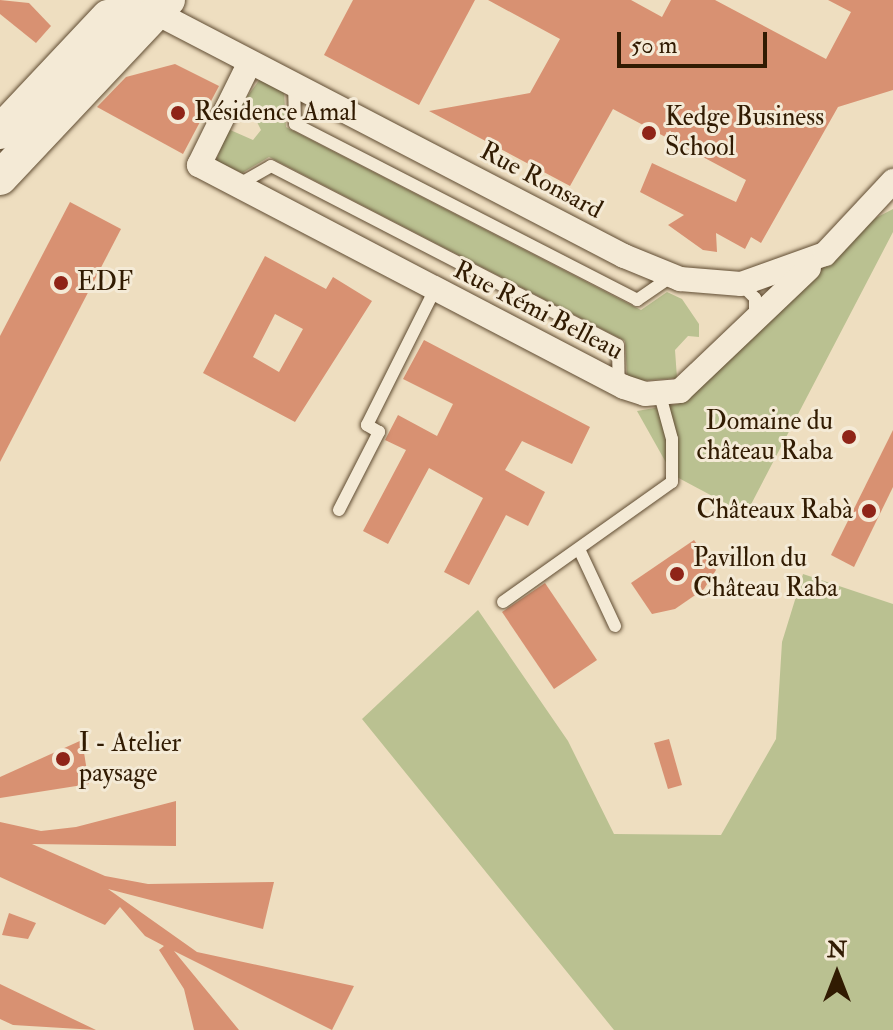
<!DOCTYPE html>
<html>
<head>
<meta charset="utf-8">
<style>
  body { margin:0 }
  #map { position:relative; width:893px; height:1030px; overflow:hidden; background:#eedec0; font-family:"IM FELL Double Pica",serif }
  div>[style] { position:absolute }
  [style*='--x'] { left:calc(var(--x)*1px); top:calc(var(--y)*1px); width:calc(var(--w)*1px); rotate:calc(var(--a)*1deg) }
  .green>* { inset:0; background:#bac191 }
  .building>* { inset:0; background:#d89172 }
  .roads { filter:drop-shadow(0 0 2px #604c32) drop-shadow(0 0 2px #604c32) }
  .lane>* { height:12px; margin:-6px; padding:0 6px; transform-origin:6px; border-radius:6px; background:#f4ead6 }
  .street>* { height:24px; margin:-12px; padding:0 12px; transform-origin:12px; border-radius:12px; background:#f4ead6 }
  .secondary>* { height:34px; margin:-17px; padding:0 17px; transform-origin:17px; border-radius:17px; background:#f4ead6 }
  .dots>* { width:22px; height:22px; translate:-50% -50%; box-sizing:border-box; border:4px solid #f4ead6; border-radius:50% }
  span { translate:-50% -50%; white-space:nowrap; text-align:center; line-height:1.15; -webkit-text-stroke:6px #f4ead6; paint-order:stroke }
  .poi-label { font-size:26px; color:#311b02 }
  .left { translate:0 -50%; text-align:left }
  .right { translate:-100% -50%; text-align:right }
  .street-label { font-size:26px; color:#311b02 }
  .north { position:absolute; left:797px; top:934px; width:80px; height:80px; -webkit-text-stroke:6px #f4ead6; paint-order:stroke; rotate:0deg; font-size:22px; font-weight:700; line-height:32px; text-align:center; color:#311b02 }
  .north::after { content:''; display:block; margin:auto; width:28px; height:36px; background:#311b02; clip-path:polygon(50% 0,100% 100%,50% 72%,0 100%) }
  .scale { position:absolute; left:617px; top:32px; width:150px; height:36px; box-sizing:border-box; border:4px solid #311b02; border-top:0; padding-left:10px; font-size:24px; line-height:28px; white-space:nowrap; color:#311b02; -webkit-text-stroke:6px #f4ead6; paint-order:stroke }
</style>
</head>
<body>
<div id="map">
  <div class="green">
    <div style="clip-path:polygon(260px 79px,284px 91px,286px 127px,641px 310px,667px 292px,682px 299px,699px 324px,699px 337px,688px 336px,675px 350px,677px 378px,638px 381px,627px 375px,625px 341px,269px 157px,242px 173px,216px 161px,228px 129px,253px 140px,261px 130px,254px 116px,238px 109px)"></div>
    <div style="clip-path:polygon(893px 209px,893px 232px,746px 514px,673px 475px,637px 411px,678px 404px,870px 221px)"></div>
    <div style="clip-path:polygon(803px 574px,893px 604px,893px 1030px,614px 1030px,362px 719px,478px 610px,568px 741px,614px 834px,721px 835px,776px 739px,782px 642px)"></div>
  </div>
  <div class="building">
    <div style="clip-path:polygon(0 0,29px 3px,51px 26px,36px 43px,0 14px)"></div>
    <div style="clip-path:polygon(353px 0,475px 0,419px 105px,324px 55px)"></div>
    <div style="clip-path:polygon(488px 0,631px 0,662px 17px,671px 0,715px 0,826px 59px,851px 12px,828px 0,893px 0,893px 90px,838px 107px,761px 243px,751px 237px,745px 249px,716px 233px,717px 252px,703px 250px,668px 225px,684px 215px,640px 192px,652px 163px,736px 202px,746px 180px,613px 109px,570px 186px,429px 111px,530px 93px,560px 39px)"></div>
    <div style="clip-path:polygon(175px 64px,219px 86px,183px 154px,97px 107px,126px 77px)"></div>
    <div style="clip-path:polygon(70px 202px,121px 229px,0 462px,0 336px)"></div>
    <div style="clip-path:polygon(evenodd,265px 256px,326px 289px,333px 277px,372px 301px,295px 422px,203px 373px,265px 256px,275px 314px,303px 329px,279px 372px,253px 357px,275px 314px)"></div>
    <div style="clip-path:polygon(424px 340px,590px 427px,572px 464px,522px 441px,505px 470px,545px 492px,528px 526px,506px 515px,469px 585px,444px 572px,483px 498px,429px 468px,388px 544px,363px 531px,406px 450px,385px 440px,398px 415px,437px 436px,453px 404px,403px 379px)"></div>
    <div style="clip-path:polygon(893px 430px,893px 487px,854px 567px,831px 555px)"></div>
    <div style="clip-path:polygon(694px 540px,716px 570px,704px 589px,675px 609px,652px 614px,631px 583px)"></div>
    <div style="clip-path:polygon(545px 583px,597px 660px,554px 689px,502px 612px)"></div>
    <div style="clip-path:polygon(669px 739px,682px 785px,668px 789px,654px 743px)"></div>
    <div style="clip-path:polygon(82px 740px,89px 784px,0 798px,0 777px)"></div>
    <div style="clip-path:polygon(176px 801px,176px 846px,32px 844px,105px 876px,148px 884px,274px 882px,263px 929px,108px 889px,197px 952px,354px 986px,332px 1030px,174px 951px,239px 1030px,194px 1030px,184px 989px,159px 950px,164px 946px,145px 936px,120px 907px,105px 925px,0 877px,0 822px,41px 831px,76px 827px)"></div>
    <div style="clip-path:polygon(9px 913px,36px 923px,28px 939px,2px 935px)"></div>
    <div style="clip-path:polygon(0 984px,27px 997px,96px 1030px,13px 1025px,0 1019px)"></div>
  </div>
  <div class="roads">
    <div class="lane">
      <div style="--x:294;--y:82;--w:42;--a:88.6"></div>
      <div style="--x:295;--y:124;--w:385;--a:27.2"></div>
      <div style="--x:637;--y:300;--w:42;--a:-34.4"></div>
      <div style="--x:236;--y:186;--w:40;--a:-29.7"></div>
      <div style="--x:271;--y:166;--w:390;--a:27.3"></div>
      <div style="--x:618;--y:345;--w:39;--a:89"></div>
      <div style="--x:741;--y:284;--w:20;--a:45"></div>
      <div style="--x:755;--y:298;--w:19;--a:90"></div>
      <div style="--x:339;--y:510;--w:88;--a:-62.9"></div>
      <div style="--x:379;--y:432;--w:14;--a:-150"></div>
      <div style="--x:367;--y:425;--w:152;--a:-63.4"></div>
      <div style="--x:579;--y:549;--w:85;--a:64.9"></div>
      <div style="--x:503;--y:602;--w:207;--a:-35.4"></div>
      <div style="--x:672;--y:482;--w:43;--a:-90"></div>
      <div style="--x:672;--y:439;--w:46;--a:-105.3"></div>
    </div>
    <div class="street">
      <div style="--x:145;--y:7;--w:540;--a:27.47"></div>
      <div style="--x:624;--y:256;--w:61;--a:22.3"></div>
      <div style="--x:680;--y:279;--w:61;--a:4.7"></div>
      <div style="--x:741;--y:284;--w:89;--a:-19.7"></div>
      <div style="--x:825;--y:254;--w:100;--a:-47"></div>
      <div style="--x:249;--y:64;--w:113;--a:116.3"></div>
      <div style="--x:199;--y:165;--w:479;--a:27.6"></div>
      <div style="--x:624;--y:387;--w:22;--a:18"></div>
      <div style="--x:645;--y:394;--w:35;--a:-5"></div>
      <div style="--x:680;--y:391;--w:178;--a:-43.6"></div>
    </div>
    <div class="secondary">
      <div style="--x:99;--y:47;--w:28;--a:-46"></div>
      <div style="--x:118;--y:27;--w:27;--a:-77"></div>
      <div style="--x:0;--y:132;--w:158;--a:-46.8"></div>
      <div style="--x:0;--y:178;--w:245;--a:-46.7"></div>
    </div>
  </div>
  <div class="dots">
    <div style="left:178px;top:113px;background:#8f2418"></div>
    <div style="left:649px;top:133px;background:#8f2418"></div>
    <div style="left:61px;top:283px;background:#8f2418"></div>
    <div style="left:849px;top:437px;background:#8f2418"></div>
    <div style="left:869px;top:511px;background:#8f2418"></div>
    <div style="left:677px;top:574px;background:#8f2418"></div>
    <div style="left:63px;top:759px;background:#8f2418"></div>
  </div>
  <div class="poi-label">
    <span class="left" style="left:194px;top:113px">Résidence Amal</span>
    <span class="left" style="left:665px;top:133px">Kedge Business<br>School</span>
    <span class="left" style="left:77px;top:283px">EDF</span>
    <span class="right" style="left:833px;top:437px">Domaine du<br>château Raba</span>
    <span class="right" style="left:853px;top:511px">Châteaux Rabà</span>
    <span class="left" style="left:693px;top:574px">Pavillon du<br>Château Raba</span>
    <span class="left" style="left:79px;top:759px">I - Atelier<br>paysage</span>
  </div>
  <div class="street-label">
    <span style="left:541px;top:181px;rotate:28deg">Rue Ronsard</span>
    <span style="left:538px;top:311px;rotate:27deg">Rue Rémi Belleau</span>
  </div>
  <div class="north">N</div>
  <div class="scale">50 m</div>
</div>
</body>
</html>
